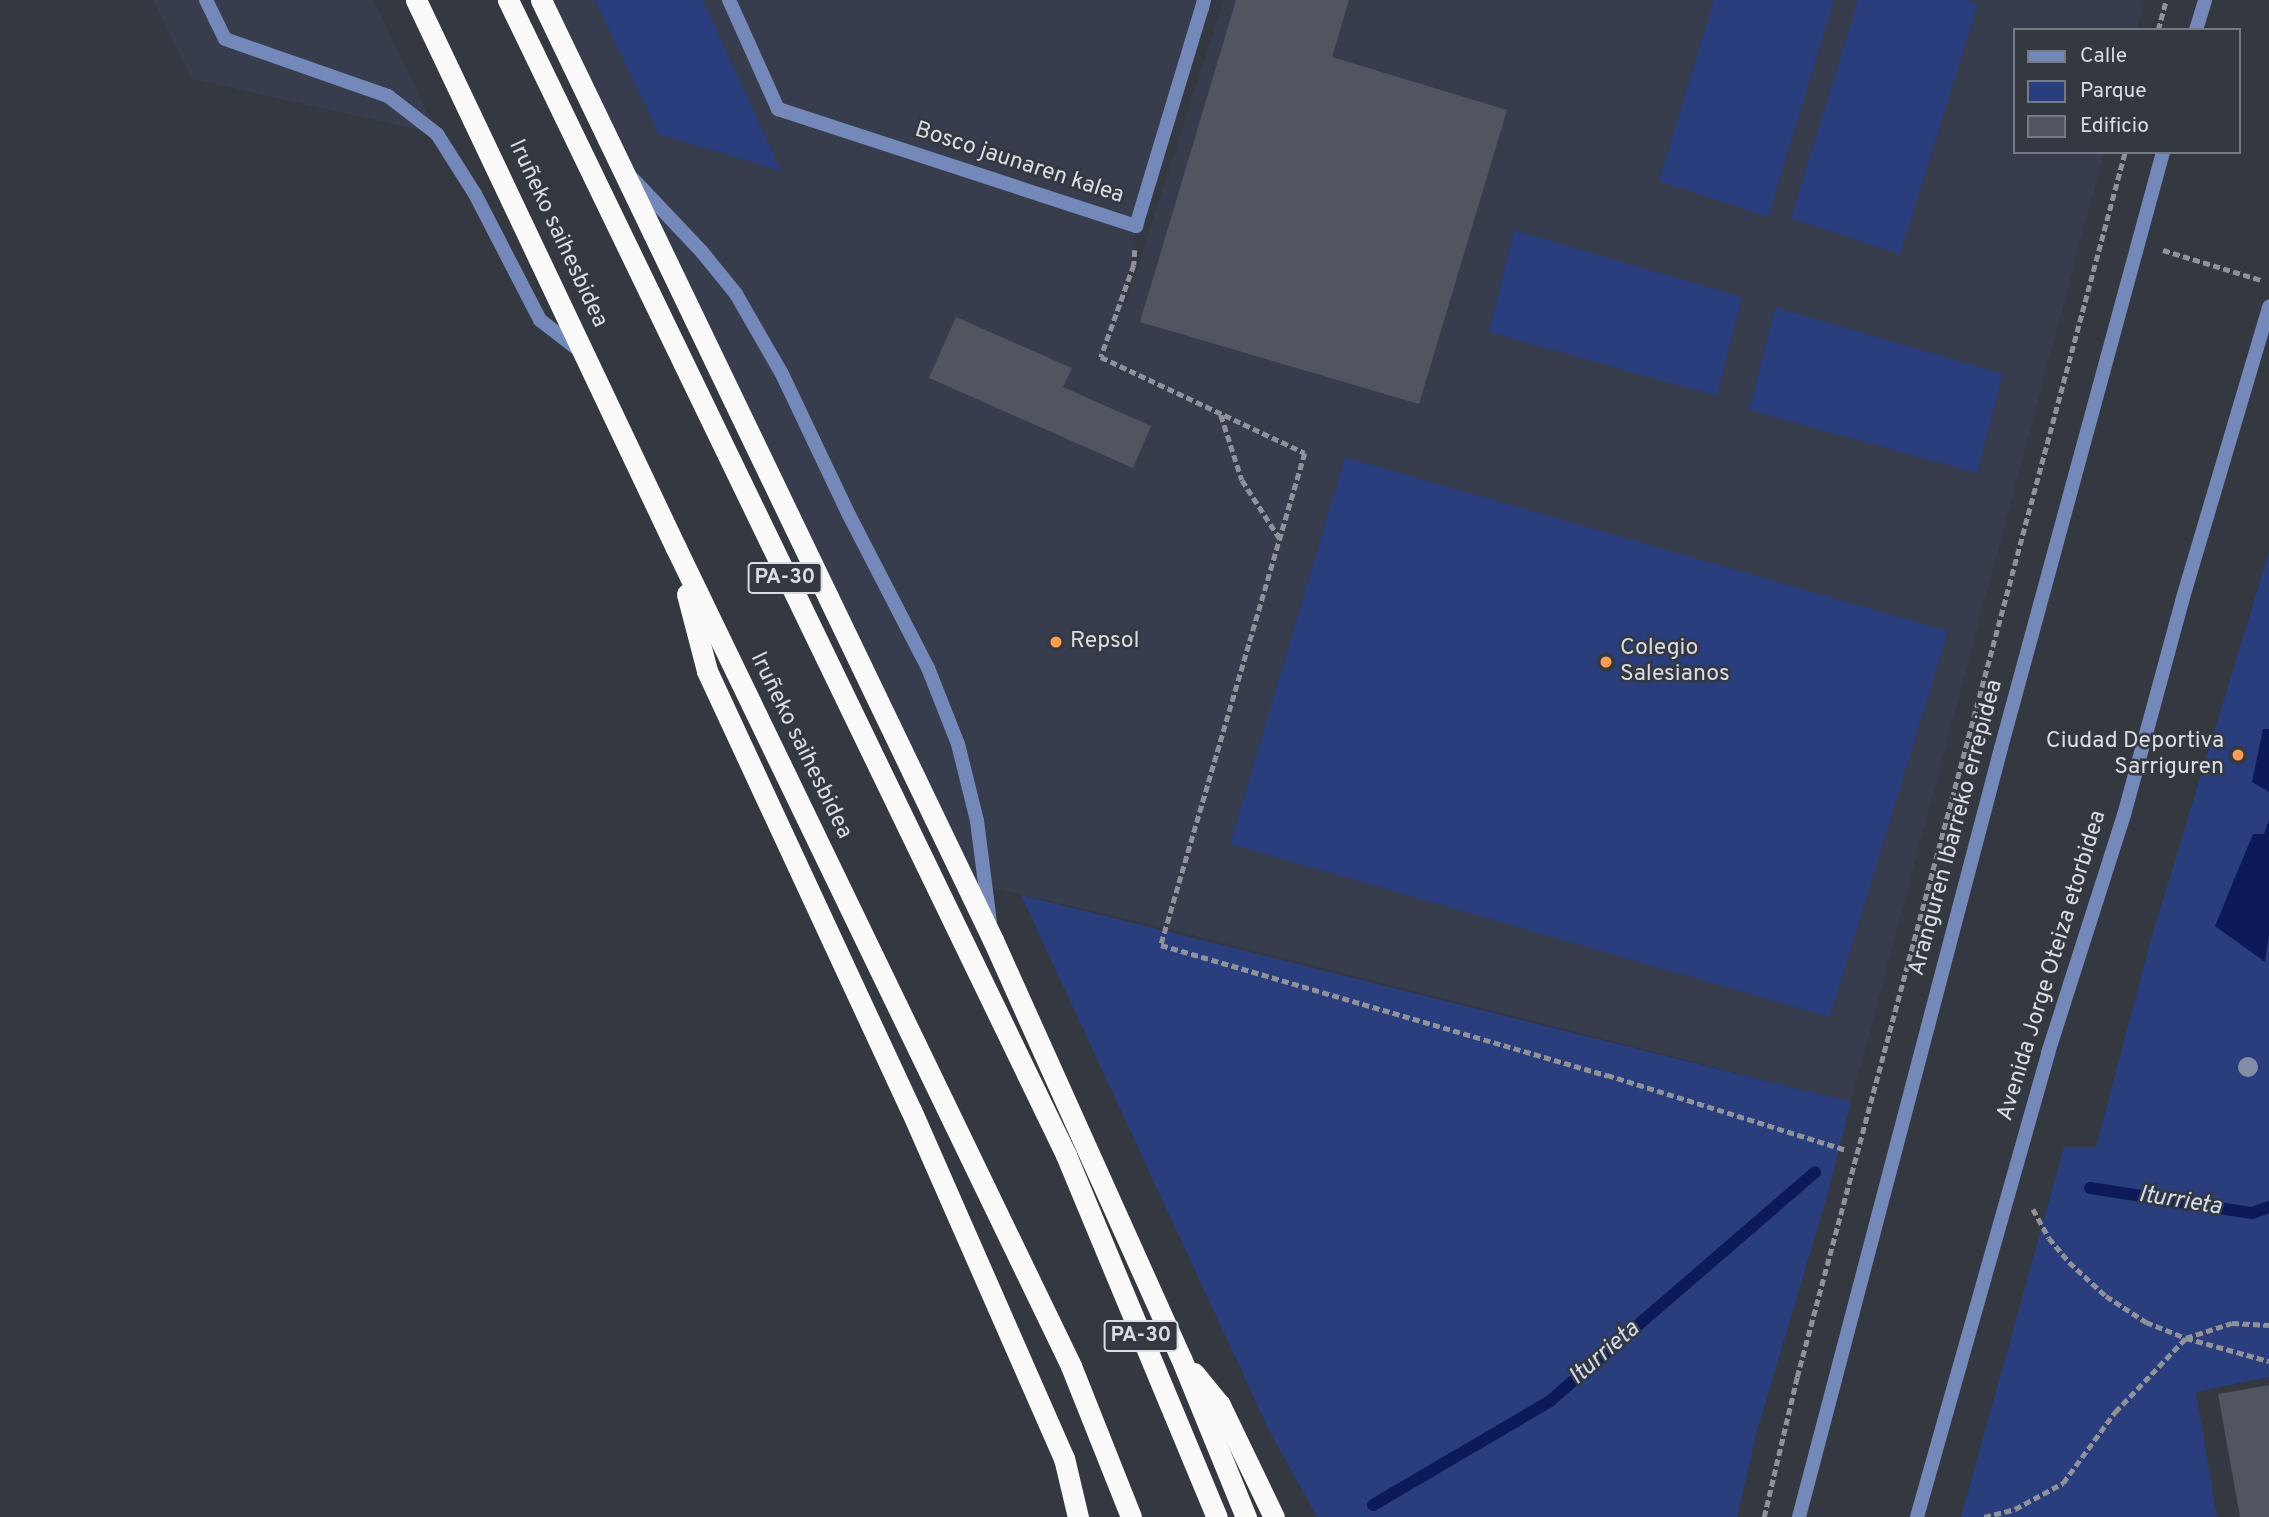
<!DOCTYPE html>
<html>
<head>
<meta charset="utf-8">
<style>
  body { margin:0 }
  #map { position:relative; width:2269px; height:1517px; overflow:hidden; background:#343841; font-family:Overpass,sans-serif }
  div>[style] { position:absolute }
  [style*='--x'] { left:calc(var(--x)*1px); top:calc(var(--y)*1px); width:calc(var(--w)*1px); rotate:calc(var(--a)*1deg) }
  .built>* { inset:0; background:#373d4d }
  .green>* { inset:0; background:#2a3d7c }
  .water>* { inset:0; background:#0d1a5a }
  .stream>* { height:12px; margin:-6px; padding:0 6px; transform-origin:6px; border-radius:6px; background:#0d1a5a }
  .building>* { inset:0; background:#51555f }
  .path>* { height:4.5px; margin-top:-2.25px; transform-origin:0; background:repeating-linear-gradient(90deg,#8f929a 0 7px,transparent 0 10.5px) }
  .service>* { height:14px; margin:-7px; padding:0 7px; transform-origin:7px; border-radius:7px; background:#7488ba }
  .minor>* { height:14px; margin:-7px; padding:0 7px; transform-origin:7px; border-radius:7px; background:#7488ba }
  .tertiary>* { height:14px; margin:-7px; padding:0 7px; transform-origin:7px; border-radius:7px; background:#7488ba }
  .motorway>* { height:21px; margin:-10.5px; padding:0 10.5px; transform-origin:10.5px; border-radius:10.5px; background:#fafafa }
  .trees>* { width:20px; height:20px; margin:-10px; border-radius:50%; background:#838da7 }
  .dots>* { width:19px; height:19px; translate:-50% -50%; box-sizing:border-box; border:4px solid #343841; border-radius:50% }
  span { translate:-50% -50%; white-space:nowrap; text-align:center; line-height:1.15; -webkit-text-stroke:5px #343841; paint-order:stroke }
  .shield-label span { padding:2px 5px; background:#343841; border:2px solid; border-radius:5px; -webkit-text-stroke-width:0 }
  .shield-label { font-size:21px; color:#dadde3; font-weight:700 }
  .street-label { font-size:23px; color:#dadde3 }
  .poi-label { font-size:23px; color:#dadde3 }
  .left { translate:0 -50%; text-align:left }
  .right { translate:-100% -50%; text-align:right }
  .water-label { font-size:24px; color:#d2daee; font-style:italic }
  .legend { position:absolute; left:2013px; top:28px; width:228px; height:126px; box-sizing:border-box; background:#343841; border:2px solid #767a82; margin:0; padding:9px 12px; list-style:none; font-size:21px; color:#dadde3 }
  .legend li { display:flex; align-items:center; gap:14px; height:35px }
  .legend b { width:35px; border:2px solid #767a82 }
</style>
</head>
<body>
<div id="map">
  <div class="built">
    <div style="clip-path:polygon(153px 0,374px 0,437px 134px,192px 79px)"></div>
    <div style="clip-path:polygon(539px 0,1202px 0,1136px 226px,1122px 315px,1224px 0,2145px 0,2137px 30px,2015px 30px,2015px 152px,2104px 152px,1851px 1102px,1158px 926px,979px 885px,611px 136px)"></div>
  </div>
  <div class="green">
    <div style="clip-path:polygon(595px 0,703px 0,781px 171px,659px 134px)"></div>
    <div style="clip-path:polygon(1714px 0,1834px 0,1768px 217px,1659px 181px)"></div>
    <div style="clip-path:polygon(1858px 0,1967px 0,1978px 4px,1900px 254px,1791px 218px)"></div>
    <div style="clip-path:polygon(1514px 230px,1742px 297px,1717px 396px,1489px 332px)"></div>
    <div style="clip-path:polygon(1775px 307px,2003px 374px,1977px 473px,1749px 410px)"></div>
    <div style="clip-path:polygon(1345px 457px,1948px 631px,1830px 1017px,1230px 844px)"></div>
    <div style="clip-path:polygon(2269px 552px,2269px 1377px,2196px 1392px,2217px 1517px,1961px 1517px,2064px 1147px,2096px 1147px,2151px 939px)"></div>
    <div style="clip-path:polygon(1021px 895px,1851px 1102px,1827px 1196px,1757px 1431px,1737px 1517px,1317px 1517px,1269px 1430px)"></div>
  </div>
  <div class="water">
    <div style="clip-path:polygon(2263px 729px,2269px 729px,2269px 792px,2252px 782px)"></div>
    <div style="clip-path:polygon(2269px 820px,2269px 935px,2265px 962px,2215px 926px,2253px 834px,2264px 834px)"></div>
  </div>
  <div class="stream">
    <div style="--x:2090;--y:1188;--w:164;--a:8.8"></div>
    <div style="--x:2252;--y:1213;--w:18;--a:-19"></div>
    <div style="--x:1373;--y:1505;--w:205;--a:-30.4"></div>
    <div style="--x:1550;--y:1401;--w:350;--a:-40.8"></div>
  </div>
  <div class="building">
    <div style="clip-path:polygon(1236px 0,1349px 0,1332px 57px,1507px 110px,1419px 404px,1140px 322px)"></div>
    <div style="clip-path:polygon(956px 317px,1072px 368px,1063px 387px,1151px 426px,1133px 468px,929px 378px)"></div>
    <div style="clip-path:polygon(2269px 1385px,2269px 1517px,2240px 1517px,2218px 1394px)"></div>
  </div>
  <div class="path">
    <div style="--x:2158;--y:30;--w:31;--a:-75"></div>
    <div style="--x:1135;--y:250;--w:15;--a:94"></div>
    <div style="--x:1134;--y:265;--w:98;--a:109.7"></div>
    <div style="--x:1101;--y:357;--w:225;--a:25.2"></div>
    <div style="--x:1305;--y:453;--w:513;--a:106.31"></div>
    <div style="--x:1161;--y:945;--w:465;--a:16.3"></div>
    <div style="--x:1607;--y:1075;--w:250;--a:17.4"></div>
    <div style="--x:2163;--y:250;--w:102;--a:17"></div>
    <div style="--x:1221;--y:415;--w:68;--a:72.1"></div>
    <div style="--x:1242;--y:480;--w:70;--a:57.2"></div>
    <div style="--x:2033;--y:1209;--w:33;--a:61"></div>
    <div style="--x:2049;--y:1238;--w:31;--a:50"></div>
    <div style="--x:2069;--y:1262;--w:50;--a:42.6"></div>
    <div style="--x:2106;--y:1296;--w:48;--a:33"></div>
    <div style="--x:2146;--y:1322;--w:43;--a:21.8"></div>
    <div style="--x:2186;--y:1338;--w:86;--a:15.5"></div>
    <div style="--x:1764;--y:1517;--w:144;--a:-76.7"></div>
    <div style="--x:1797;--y:1377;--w:1268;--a:-75.01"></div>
    <div style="--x:1984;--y:1517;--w:32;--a:-14"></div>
    <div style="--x:2015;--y:1509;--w:55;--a:-28.4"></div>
    <div style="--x:2063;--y:1483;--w:88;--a:-53.8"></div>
    <div style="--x:2115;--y:1412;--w:103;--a:-46.2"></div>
    <div style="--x:2186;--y:1338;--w:48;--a:-18.1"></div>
    <div style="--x:2232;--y:1323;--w:37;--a:3"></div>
  </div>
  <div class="service">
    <div style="--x:206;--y:0;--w:43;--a:64"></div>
    <div style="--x:225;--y:39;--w:173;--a:19.3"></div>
    <div style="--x:388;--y:96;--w:62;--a:37.8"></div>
    <div style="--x:437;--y:134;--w:71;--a:57.7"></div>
    <div style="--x:475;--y:194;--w:142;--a:62.7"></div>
    <div style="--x:540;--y:320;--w:51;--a:37.8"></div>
    <div style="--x:729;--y:0;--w:120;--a:65.8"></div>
    <div style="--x:778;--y:109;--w:377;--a:18.1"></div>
    <div style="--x:1136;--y:226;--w:228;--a:-73.2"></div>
    <div style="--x:633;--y:179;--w:100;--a:46.6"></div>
    <div style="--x:702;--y:252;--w:54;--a:51"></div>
    <div style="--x:736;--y:294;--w:92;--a:60.1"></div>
    <div style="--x:782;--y:374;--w:156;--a:64.6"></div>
    <div style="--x:849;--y:515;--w:172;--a:62.7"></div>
    <div style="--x:928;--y:668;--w:82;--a:68.5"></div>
    <div style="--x:958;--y:744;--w:79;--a:76.1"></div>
    <div style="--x:977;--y:821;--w:102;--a:82.7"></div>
  </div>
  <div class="minor">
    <div style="--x:1202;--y:8;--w:8;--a:-76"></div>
    <div style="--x:1917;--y:1517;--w:482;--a:-74.2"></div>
    <div style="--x:2048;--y:1053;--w:250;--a:-72.3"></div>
    <div style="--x:2124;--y:815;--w:222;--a:-74.8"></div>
    <div style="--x:2182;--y:601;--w:307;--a:-73.5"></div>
  </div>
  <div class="tertiary">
    <div style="--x:2196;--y:30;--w:31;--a:-73"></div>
    <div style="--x:1799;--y:1517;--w:795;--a:-75.28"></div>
    <div style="--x:2001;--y:748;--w:618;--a:-74.79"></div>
  </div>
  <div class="motorway">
    <div style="--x:416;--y:0;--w:607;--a:64.62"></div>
    <div style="--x:676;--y:548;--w:908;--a:64.22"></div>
    <div style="--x:1071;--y:1366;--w:162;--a:68.3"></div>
    <div style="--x:508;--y:0;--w:1283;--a:64.21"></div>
    <div style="--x:1066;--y:1155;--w:392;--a:67.4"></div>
    <div style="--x:541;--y:0;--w:1043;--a:64.32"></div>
    <div style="--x:993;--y:940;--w:458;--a:65.8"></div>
    <div style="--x:1181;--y:1358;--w:172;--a:67.8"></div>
    <div style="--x:687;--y:594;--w:80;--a:75.4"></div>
    <div style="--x:707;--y:671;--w:484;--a:65.1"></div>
    <div style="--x:911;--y:1110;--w:380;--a:66.3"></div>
    <div style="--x:1064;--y:1458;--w:61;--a:76.7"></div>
    <div style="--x:1194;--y:1373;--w:41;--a:50.9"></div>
    <div style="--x:1220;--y:1405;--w:124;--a:64.3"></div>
  </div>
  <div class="trees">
    <div style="left:2248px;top:1067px"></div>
  </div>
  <div class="dots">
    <div style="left:1056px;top:642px;background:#fb9e51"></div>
    <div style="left:1606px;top:662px;background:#fb9e51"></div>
    <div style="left:2238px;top:755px;background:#fb9e51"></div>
  </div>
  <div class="shield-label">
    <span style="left:785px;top:578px">PA-30</span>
    <span style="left:1141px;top:1336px">PA-30</span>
  </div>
  <div class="street-label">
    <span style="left:1019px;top:164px;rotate:18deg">Bosco jaunaren kalea</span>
    <span style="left:557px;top:234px;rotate:65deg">Iruñeko saihesbidea</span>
    <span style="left:800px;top:746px;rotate:64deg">Iruñeko saihesbidea</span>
    <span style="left:1957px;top:828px;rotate:-75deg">Aranguren Ibarreko errepidea</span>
    <span style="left:2053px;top:966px;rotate:-73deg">Avenida Jorge Oteiza etorbidea</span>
  </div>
  <div class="poi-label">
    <span class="left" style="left:1070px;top:642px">Repsol</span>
    <span class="left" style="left:1620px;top:662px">Colegio<br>Salesianos</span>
    <span class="right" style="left:2224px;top:755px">Ciudad Deportiva<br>Sarriguren</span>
  </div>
  <div class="water-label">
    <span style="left:2180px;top:1202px;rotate:9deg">Iturrieta</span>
    <span style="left:1605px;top:1354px;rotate:-41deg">Iturrieta</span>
  </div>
  <ul class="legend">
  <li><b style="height:9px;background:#7488ba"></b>Calle</li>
  <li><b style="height:19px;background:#2a3d7c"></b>Parque</li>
  <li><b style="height:19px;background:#51555f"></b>Edificio</li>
  </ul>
</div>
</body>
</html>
